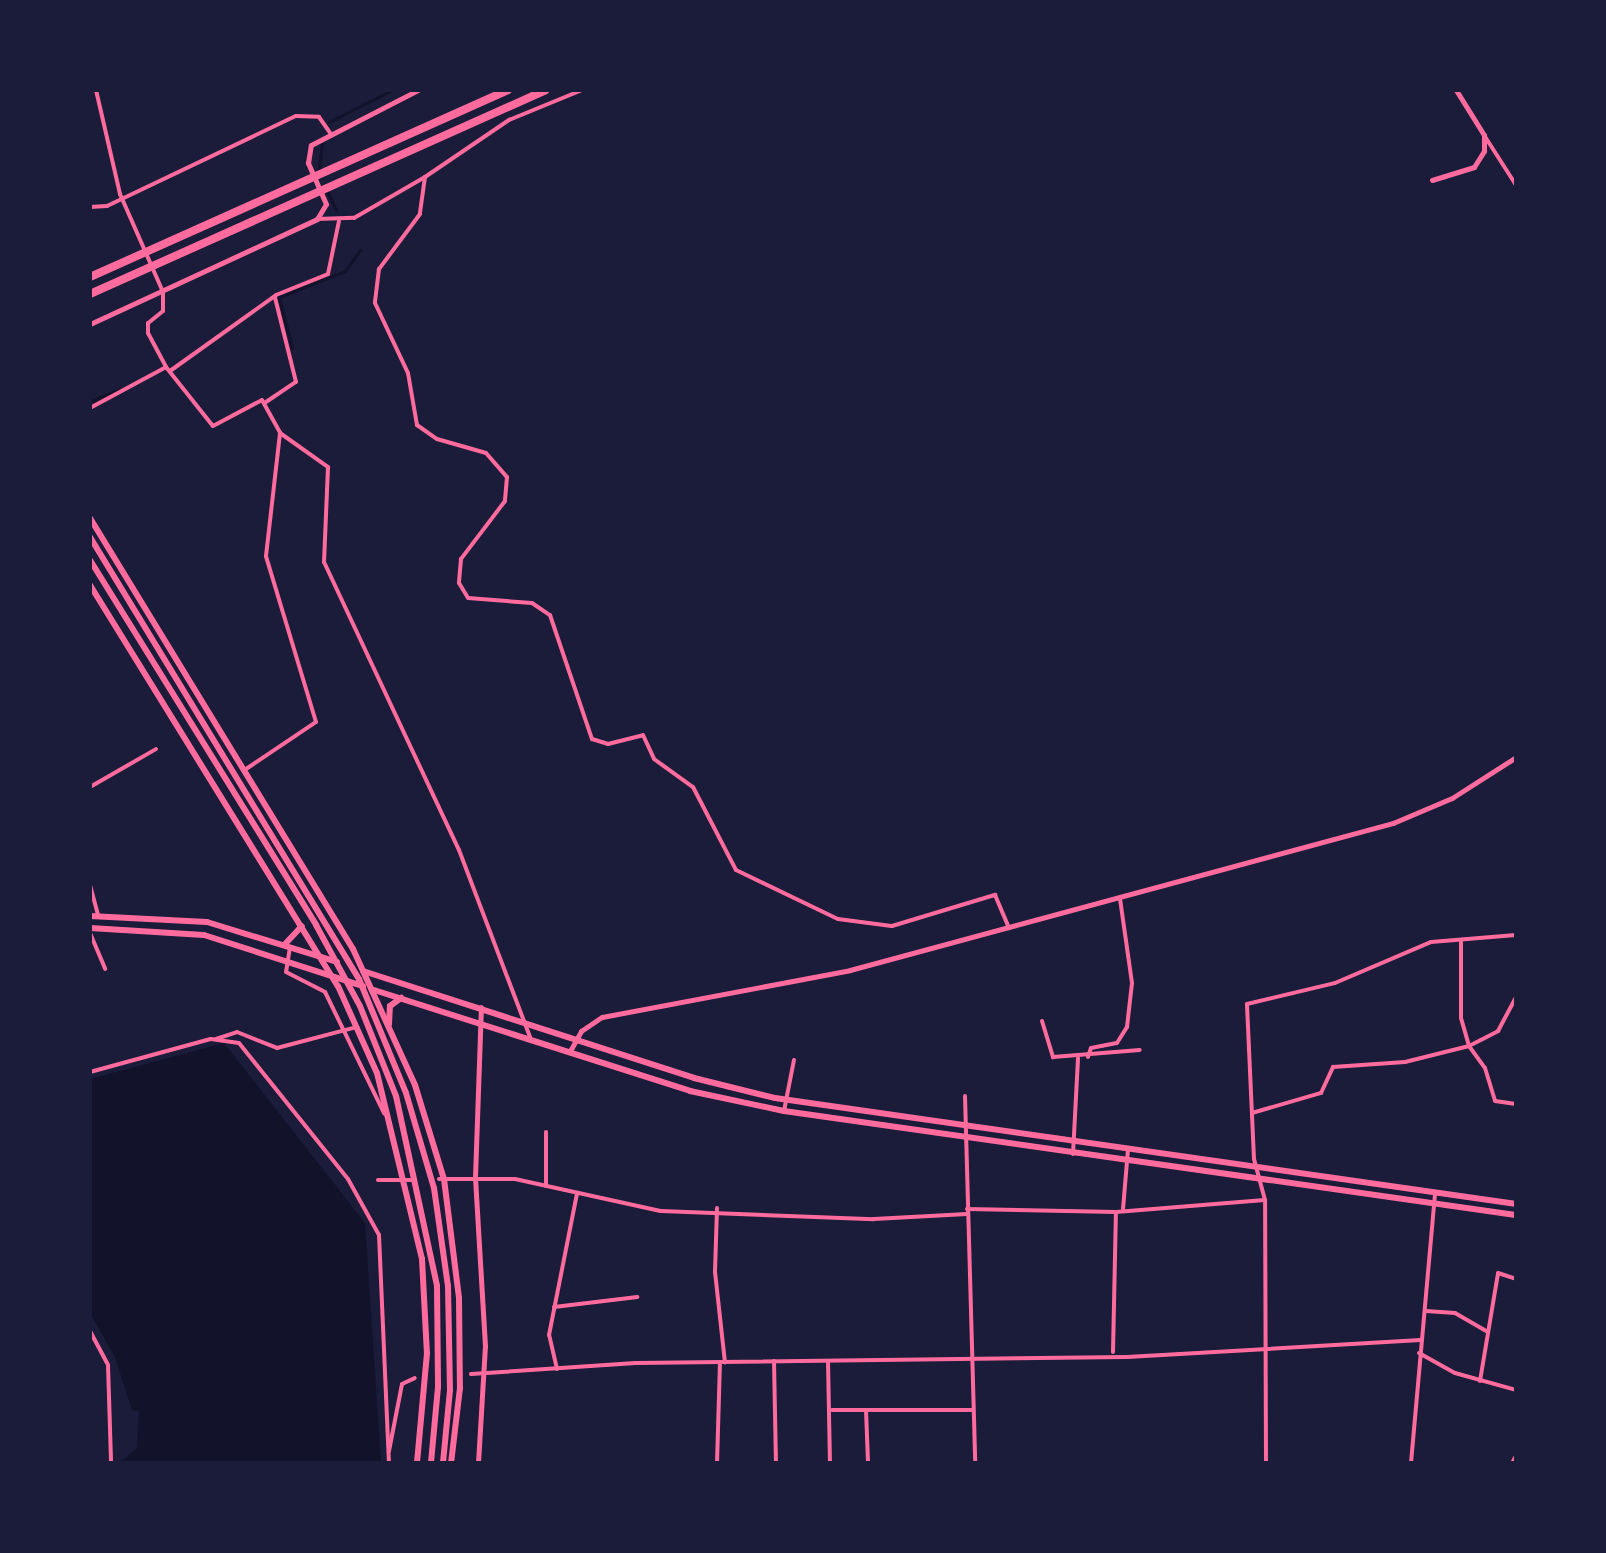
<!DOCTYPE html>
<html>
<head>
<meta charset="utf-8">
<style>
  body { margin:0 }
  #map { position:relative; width:1606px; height:1553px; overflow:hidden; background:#1b1b3a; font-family:"Libre Baskerville",serif }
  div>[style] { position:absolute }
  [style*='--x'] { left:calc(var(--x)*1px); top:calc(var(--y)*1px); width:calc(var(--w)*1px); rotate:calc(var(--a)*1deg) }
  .water>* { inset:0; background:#12122b }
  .stream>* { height:2.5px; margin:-1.25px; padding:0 1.25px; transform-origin:1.25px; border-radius:1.25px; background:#12122b }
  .minor>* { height:4px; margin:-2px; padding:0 2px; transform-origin:2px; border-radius:2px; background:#ff6b9d }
  .tertiary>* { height:5px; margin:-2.5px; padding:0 2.5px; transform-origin:2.5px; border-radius:2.5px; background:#ff6b9d }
  .primary>* { height:6px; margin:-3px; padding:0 3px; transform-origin:3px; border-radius:3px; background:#ff6b9d }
  .trunk>* { height:6px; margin:-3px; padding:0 3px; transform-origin:3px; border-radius:3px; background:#ff6b9d }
  .motorway>* { height:8px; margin:-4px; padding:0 4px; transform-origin:4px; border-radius:4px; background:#ff6b9d }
  span { translate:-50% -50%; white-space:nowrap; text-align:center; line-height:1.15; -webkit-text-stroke:9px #1b1b3a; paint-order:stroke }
  .frame { position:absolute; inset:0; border:92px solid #1b1b3a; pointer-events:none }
</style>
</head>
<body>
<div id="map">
  <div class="water">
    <div style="clip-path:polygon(224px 1043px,365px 1223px,381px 1463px,119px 1463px,137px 1448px,139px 1411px,132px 1410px,115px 1357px,90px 1313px,90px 1079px)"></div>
  </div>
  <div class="stream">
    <div style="--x:329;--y:122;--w:71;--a:-26.9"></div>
    <div style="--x:319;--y:171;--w:27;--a:-84"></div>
    <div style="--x:328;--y:192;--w:19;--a:65"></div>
    <div style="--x:292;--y:348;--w:53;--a:-104.3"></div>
    <div style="--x:279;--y:297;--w:71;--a:-21.5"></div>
    <div style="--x:345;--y:271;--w:26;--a:-54"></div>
    <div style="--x:90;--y:401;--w:33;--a:-21"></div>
  </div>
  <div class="minor">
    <div style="--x:96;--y:90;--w:107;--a:77"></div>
    <div style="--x:120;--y:194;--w:107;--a:66.3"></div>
    <div style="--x:163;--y:292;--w:19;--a:90"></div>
    <div style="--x:163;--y:311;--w:19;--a:141"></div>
    <div style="--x:148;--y:323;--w:10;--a:90"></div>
    <div style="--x:148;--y:333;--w:38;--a:62"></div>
    <div style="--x:166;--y:367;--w:75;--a:51.5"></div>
    <div style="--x:213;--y:426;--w:55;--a:-28"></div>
    <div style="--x:262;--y:400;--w:38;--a:61"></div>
    <div style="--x:280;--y:433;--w:59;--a:35.3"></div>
    <div style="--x:328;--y:467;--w:95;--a:92.4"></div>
    <div style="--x:324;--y:562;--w:318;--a:64.9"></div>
    <div style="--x:459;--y:850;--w:200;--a:69.2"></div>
    <div style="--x:1484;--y:135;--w:59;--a:57.4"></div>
    <div style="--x:425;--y:177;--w:102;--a:-34.2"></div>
    <div style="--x:509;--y:120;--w:79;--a:-22.3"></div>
    <div style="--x:90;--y:207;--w:17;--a:-3"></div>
    <div style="--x:107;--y:206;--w:209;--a:-25.5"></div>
    <div style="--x:296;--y:116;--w:23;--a:2"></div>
    <div style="--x:319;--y:117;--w:19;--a:55"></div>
    <div style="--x:317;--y:219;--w:37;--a:-2"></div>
    <div style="--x:354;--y:218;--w:82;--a:-30"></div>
    <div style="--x:425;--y:177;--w:37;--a:98"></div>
    <div style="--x:420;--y:214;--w:69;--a:126.7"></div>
    <div style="--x:379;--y:269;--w:34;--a:97"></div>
    <div style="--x:375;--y:303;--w:77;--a:64.8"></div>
    <div style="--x:408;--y:373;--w:53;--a:80.2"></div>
    <div style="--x:417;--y:425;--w:24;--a:35"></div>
    <div style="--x:437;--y:439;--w:51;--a:15.9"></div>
    <div style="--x:486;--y:453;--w:32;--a:49"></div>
    <div style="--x:507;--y:477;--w:24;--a:95"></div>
    <div style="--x:505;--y:501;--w:73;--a:127.2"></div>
    <div style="--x:461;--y:559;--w:24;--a:95"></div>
    <div style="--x:459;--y:583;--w:17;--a:59"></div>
    <div style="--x:468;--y:598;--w:64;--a:4.5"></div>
    <div style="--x:532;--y:603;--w:22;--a:34"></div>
    <div style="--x:550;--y:615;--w:131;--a:71.3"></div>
    <div style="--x:592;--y:739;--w:17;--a:17"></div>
    <div style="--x:608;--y:744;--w:36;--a:-14"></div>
    <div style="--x:643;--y:735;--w:26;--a:65"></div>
    <div style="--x:654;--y:759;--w:48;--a:35.7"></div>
    <div style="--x:693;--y:787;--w:93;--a:62.6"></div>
    <div style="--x:736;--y:870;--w:113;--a:25.7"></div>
    <div style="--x:838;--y:919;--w:54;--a:7.4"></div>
    <div style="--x:892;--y:926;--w:108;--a:-16.8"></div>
    <div style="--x:995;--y:895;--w:36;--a:67"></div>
    <div style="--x:170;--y:371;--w:130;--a:-35.6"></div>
    <div style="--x:276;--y:295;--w:56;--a:-22"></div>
    <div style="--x:328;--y:274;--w:54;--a:-78.3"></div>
    <div style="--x:266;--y:402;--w:36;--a:-34"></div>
    <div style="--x:296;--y:382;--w:87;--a:-104"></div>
    <div style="--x:90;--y:408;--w:86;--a:-28.3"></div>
    <div style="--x:246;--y:769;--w:84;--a:-33.9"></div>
    <div style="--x:316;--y:722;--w:173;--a:-106.8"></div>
    <div style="--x:266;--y:556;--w:124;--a:-83.5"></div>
    <div style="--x:90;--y:787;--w:76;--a:-29.9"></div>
    <div style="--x:90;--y:885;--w:30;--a:75"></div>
    <div style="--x:90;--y:933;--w:39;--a:67"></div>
    <div style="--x:1461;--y:940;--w:78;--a:90"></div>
    <div style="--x:1461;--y:1018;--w:29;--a:74"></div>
    <div style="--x:1469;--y:1046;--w:27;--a:54"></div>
    <div style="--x:1485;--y:1068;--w:34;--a:73"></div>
    <div style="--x:1495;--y:1101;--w:21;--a:8"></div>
    <div style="--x:290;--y:947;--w:25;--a:99"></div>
    <div style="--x:286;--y:972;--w:44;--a:27.1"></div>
    <div style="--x:325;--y:992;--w:135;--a:64"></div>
    <div style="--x:1042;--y:1021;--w:38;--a:73"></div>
    <div style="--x:1053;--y:1057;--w:87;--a:-4.6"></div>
    <div style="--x:216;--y:1039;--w:22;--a:-18"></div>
    <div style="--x:237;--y:1032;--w:43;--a:21.8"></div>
    <div style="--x:277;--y:1048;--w:83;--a:-14.7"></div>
    <div style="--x:1088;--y:1057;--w:9;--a:-72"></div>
    <div style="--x:1091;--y:1048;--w:26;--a:-11"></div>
    <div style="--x:1117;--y:1043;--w:19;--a:-58"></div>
    <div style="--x:1127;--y:1027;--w:44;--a:-83.5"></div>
    <div style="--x:1132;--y:983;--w:85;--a:-98.1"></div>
    <div style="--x:90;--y:1072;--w:125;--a:-15.3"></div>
    <div style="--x:211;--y:1039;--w:28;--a:8"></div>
    <div style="--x:239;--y:1043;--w:174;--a:51.3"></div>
    <div style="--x:348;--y:1179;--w:64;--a:61"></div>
    <div style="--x:379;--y:1235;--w:228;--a:87.5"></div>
    <div style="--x:965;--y:1096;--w:367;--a:88.4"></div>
    <div style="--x:784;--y:1111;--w:52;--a:-78.9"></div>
    <div style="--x:1252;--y:1113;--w:72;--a:-16.2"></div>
    <div style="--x:1321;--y:1093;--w:29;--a:-65"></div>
    <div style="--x:1333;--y:1067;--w:72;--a:-4"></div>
    <div style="--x:1405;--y:1062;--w:66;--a:-14"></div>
    <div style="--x:1469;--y:1046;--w:33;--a:-27"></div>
    <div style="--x:1498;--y:1031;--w:38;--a:-62"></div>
    <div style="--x:1073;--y:1154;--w:96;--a:-87"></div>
    <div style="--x:439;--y:1179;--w:76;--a:0"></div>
    <div style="--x:515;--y:1179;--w:149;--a:12.4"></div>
    <div style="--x:661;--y:1211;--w:213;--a:2.2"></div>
    <div style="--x:874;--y:1219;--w:93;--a:-3.1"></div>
    <div style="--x:378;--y:1180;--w:36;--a:0"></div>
    <div style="--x:546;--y:1186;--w:54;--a:-90"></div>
    <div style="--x:717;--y:1208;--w:64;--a:91.8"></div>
    <div style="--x:715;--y:1272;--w:91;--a:83.7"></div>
    <div style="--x:967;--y:1209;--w:149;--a:1.2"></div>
    <div style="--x:1116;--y:1212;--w:149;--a:-4.6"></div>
    <div style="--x:1123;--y:1209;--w:59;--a:-85.2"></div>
    <div style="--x:554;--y:1307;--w:84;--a:-6.9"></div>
    <div style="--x:1426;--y:1311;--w:29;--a:4"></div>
    <div style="--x:1455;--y:1313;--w:36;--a:30"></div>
    <div style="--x:90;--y:1331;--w:38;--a:62"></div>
    <div style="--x:108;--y:1365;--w:98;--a:88.2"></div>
    <div style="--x:1113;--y:1352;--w:140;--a:-88.8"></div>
    <div style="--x:1419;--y:1353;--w:41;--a:29.1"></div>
    <div style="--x:1455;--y:1373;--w:63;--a:15.6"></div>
    <div style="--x:774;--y:1361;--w:102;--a:88.9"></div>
    <div style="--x:828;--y:1361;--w:102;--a:88.9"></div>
    <div style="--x:557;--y:1369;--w:35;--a:-103"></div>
    <div style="--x:549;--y:1335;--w:145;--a:-78.8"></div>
    <div style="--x:471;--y:1374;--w:165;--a:-3.8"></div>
    <div style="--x:636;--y:1363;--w:491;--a:-0.7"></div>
    <div style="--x:1127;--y:1357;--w:294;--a:-3.3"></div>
    <div style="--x:1480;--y:1381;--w:109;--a:-80.5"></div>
    <div style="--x:1498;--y:1273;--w:19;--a:18"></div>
    <div style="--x:832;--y:1410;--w:141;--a:0"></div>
    <div style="--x:866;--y:1410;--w:53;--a:87.8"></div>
    <div style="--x:389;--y:1451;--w:68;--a:-79"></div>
    <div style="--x:402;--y:1384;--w:14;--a:-25"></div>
    <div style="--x:717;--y:1463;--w:101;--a:-88.3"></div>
    <div style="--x:1266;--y:1463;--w:263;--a:-90.2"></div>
    <div style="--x:1265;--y:1200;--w:42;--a:-105"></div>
    <div style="--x:1254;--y:1159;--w:155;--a:-92.6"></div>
    <div style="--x:1247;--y:1004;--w:90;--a:-13.4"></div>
    <div style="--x:1335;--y:983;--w:104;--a:-23.1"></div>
    <div style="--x:1431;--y:942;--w:85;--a:-4.7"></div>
    <div style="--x:1411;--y:1463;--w:271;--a:-84.9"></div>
    <div style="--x:1512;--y:1463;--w:8;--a:-60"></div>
  </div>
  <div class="tertiary">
    <div style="--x:1432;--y:180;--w:44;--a:-17.2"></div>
    <div style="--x:1474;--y:167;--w:19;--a:-58"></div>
    <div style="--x:1484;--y:151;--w:16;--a:-90"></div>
    <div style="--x:1484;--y:135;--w:53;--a:-121.9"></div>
    <div style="--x:90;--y:324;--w:250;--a:-24.8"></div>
    <div style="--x:317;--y:219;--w:17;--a:-59"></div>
    <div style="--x:326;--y:204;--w:45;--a:-113.7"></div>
    <div style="--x:308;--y:163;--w:18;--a:-81"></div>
    <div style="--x:311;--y:145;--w:120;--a:-27.2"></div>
    <div style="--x:570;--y:1051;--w:23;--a:-61"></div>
    <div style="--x:581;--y:1031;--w:25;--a:-34"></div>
    <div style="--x:602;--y:1017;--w:252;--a:-10.7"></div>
    <div style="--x:850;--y:970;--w:563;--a:-15.15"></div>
    <div style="--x:1393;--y:823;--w:64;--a:-23"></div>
    <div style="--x:1452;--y:798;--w:76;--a:-32.6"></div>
    <div style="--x:478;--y:1463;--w:117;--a:-86.6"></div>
    <div style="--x:485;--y:1346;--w:169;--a:-93.4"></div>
    <div style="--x:475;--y:1177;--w:170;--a:-88"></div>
  </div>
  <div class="primary">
    <div style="--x:363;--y:971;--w:348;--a:17.9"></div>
    <div style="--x:694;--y:1078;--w:83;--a:13.9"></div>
    <div style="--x:775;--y:1098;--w:749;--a:8.14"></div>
    <div style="--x:374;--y:990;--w:332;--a:17.7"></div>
    <div style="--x:690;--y:1091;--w:96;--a:12"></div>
    <div style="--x:784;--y:1111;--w:739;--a:8.09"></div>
    <div style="--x:389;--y:1024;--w:18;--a:-87"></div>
    <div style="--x:390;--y:1006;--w:14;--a:-36"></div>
  </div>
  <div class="trunk">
    <div style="--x:90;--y:518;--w:505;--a:58.61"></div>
    <div style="--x:353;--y:949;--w:149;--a:65.5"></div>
    <div style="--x:415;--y:1085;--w:98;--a:72.9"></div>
    <div style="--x:444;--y:1179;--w:120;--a:82.8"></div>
    <div style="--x:459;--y:1298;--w:90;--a:89.4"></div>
    <div style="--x:460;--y:1388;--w:76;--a:96.8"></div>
    <div style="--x:90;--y:537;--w:517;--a:58.68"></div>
    <div style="--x:359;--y:979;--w:123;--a:67.6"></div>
    <div style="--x:406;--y:1093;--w:99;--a:73.6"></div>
    <div style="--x:434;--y:1188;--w:99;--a:81.9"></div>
    <div style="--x:448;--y:1286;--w:104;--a:88.9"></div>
    <div style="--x:450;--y:1390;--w:73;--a:95.5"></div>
    <div style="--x:90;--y:560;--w:429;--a:58.2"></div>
    <div style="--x:316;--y:925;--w:92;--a:61.5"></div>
    <div style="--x:360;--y:1006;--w:97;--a:68.2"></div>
    <div style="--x:396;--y:1096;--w:194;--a:77.8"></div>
    <div style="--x:437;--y:1286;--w:101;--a:89.4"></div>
    <div style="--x:438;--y:1387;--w:76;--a:95.3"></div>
    <div style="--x:90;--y:585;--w:471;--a:58.3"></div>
    <div style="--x:338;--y:986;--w:95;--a:65.9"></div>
    <div style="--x:377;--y:1073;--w:191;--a:76.4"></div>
    <div style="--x:422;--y:1259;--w:94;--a:87"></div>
    <div style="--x:427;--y:1353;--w:110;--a:95.2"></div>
    <div style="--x:90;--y:916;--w:117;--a:2.9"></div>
    <div style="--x:207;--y:922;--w:136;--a:17.1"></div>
    <div style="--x:90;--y:928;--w:114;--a:3.5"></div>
    <div style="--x:204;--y:935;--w:167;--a:17.8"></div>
    <div style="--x:286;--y:943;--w:23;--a:-47"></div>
  </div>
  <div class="motorway">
    <div style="--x:90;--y:277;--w:458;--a:-24.1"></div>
    <div style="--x:90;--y:294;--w:499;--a:-24.1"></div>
  </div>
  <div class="frame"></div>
</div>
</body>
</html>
